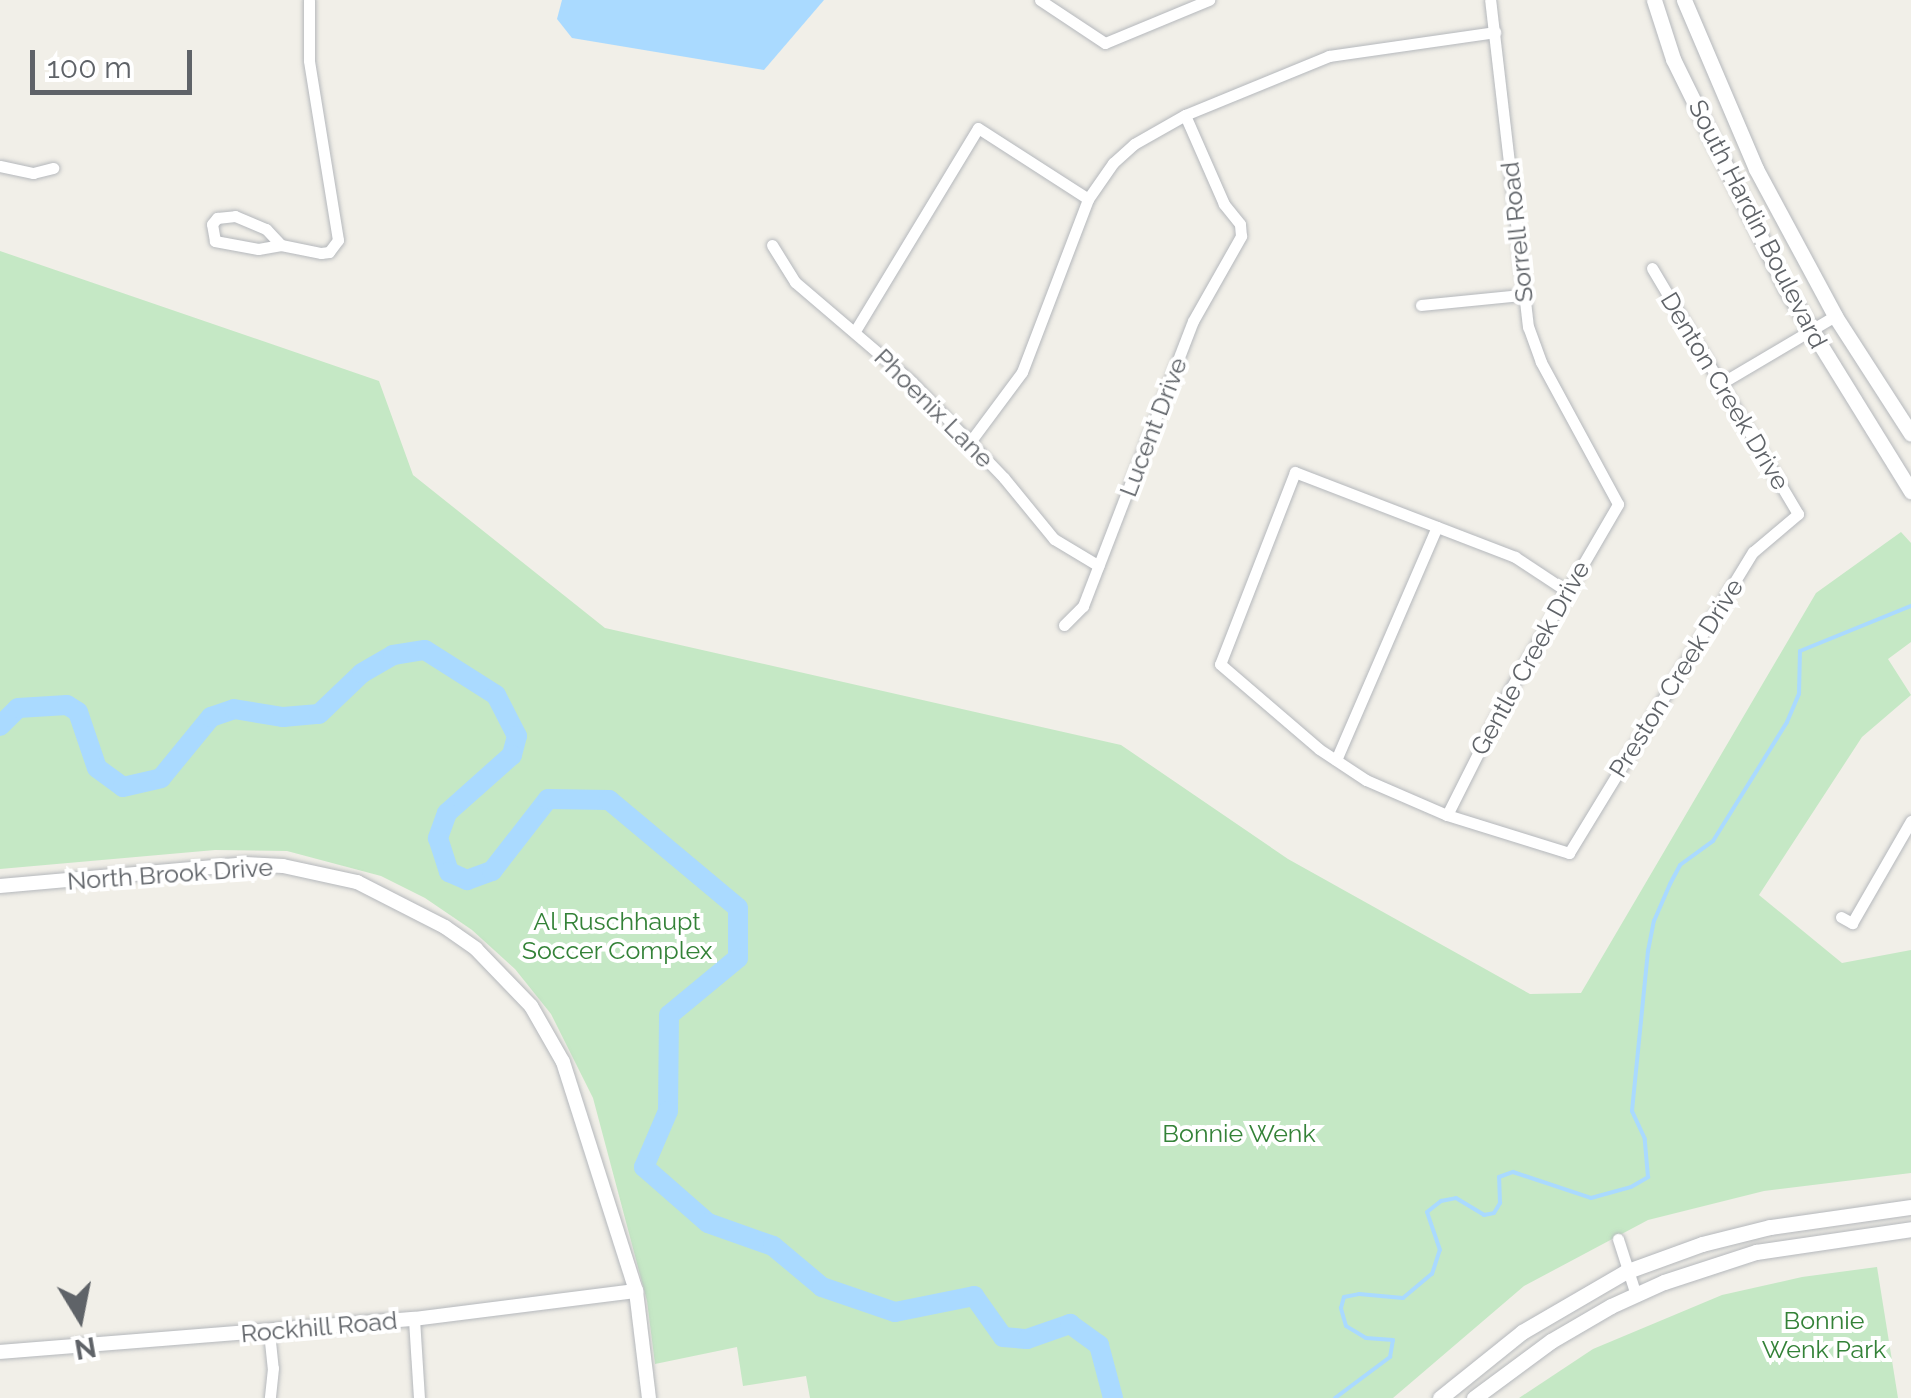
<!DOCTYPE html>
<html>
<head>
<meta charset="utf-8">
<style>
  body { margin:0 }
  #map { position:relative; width:1911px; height:1398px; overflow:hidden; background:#f1efe8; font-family:Raleway,sans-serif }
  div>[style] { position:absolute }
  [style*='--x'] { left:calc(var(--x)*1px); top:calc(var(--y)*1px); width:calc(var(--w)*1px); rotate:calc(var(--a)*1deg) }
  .green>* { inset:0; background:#c5e8c5 }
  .water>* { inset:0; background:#aadaff }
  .stream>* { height:4px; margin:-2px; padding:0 2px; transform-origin:2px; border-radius:2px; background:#aadaff }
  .river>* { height:20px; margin:-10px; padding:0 10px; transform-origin:10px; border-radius:10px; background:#aadaff }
  .roads { filter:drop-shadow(0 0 2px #b5b8bc) drop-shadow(0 0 2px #b5b8bc) }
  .minor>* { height:11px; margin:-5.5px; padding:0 5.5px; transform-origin:5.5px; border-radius:5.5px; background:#fff }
  .tertiary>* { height:14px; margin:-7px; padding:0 7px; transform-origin:7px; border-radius:7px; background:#fff }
  .secondary>* { height:15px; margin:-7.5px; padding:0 7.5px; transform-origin:7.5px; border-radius:7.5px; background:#fff }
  span { translate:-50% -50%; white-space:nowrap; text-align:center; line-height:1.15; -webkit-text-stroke:8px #fff; paint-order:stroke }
  .street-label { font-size:25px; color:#5f6368 }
  .park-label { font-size:25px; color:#348238 }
  .north { position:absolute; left:30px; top:1268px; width:100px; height:100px; -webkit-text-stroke:8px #fff; paint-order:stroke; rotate:170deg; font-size:28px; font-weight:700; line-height:40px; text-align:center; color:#5f6368 }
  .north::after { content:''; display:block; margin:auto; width:35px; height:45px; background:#5f6368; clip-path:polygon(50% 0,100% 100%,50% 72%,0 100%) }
  .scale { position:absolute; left:30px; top:50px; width:162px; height:45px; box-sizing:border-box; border:5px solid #5f6368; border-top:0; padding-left:12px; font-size:30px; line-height:35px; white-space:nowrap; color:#5f6368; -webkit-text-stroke:8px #fff; paint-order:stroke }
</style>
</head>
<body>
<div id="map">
  <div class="green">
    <div style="clip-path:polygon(0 251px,379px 381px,413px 475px,605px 628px,1121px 745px,1288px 859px,1530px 994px,1581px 993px,1816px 593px,1901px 532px,1911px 543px,1911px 642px,1888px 659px,1911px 695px,1862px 737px,1759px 895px,1842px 963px,1911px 950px,1911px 1173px,1764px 1191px,1648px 1220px,1524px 1286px,1393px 1398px,810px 1398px,806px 1376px,743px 1386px,737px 1347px,655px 1364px,647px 1301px,593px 1098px,551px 1014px,515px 969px,472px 930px,425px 898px,381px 876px,287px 851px,215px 850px,0 869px)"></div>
    <div style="clip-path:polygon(1877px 1267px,1898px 1398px,1519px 1398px,1593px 1349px,1722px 1295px,1802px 1277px)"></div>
  </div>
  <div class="water">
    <div style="clip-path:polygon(562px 0,824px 0,764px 70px,572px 38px,557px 19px)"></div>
  </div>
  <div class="stream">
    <div style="--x:1335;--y:1398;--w:69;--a:-36.7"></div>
    <div style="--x:1390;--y:1357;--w:17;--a:-80"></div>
    <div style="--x:1393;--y:1340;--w:27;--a:-176"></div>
    <div style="--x:1366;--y:1338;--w:23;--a:-149"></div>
    <div style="--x:1346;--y:1326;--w:19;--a:-106"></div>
    <div style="--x:1341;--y:1308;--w:11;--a:-75"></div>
    <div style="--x:1344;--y:1297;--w:15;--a:-11"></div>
    <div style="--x:1359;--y:1294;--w:44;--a:5.2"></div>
    <div style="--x:1403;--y:1298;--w:38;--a:-40"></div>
    <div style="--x:1432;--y:1274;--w:25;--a:-72"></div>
    <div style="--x:1440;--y:1250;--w:40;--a:-108.9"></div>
    <div style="--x:1427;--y:1212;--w:18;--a:-38"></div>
    <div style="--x:1441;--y:1201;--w:15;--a:-11"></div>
    <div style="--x:1456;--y:1198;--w:33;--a:31"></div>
    <div style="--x:1484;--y:1215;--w:10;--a:-11"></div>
    <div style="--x:1494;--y:1213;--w:12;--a:-59"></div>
    <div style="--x:1500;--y:1203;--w:26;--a:-92"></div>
    <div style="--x:1499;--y:1177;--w:15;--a:-20"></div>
    <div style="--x:1513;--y:1172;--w:82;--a:18.4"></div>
    <div style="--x:1591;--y:1198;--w:41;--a:-15.4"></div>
    <div style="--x:1631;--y:1187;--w:20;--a:-30"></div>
    <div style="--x:1648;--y:1177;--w:38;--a:-95"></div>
    <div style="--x:1645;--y:1139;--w:31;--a:-115"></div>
    <div style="--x:1632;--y:1111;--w:161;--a:-84.3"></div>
    <div style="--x:1648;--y:951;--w:31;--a:-79"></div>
    <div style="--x:1654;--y:921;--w:40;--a:-66.6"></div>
    <div style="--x:1670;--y:884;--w:21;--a:-62"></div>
    <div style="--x:1680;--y:865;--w:41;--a:-36"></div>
    <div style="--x:1713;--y:841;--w:140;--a:-58.1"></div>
    <div style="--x:1787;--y:722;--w:30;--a:-67"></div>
    <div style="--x:1799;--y:694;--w:43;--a:-88.7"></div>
    <div style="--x:1800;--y:651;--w:120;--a:-22.1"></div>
  </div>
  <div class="river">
    <div style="--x:0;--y:726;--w:25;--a:-45"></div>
    <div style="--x:18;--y:708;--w:49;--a:-3.5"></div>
    <div style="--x:67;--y:705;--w:13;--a:32"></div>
    <div style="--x:78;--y:712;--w:59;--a:71.3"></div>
    <div style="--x:97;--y:768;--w:32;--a:36"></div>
    <div style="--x:123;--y:787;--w:39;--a:-13"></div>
    <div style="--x:161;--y:778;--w:79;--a:-50.7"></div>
    <div style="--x:211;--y:717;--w:24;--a:-19"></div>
    <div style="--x:234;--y:709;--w:50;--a:9.3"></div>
    <div style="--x:283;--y:717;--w:36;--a:-5"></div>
    <div style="--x:319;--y:714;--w:59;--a:-43.6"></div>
    <div style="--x:362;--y:673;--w:36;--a:-30"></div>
    <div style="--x:393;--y:655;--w:32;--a:-9"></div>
    <div style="--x:425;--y:650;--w:84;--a:32.4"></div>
    <div style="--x:496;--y:695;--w:46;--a:62.9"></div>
    <div style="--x:517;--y:736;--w:20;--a:105"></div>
    <div style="--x:512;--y:755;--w:87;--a:138.3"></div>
    <div style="--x:447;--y:813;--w:27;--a:110"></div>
    <div style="--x:438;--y:838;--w:36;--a:72"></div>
    <div style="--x:449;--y:872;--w:20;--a:24"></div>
    <div style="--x:467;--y:880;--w:27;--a:-20"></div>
    <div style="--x:492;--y:871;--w:91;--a:-52.1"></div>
    <div style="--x:548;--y:799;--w:61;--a:0.9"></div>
    <div style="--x:609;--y:800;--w:168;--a:39.9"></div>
    <div style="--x:738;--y:908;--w:50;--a:90"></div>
    <div style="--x:738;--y:958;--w:89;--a:140.4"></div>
    <div style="--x:669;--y:1015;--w:96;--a:90.6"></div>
    <div style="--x:668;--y:1111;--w:61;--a:113.2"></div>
    <div style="--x:644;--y:1167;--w:85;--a:41.2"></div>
    <div style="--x:708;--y:1223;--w:69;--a:19.5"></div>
    <div style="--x:773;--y:1246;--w:64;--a:39.9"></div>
    <div style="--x:822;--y:1287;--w:77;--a:18.9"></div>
    <div style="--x:895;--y:1312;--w:81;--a:-11.4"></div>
    <div style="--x:974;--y:1296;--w:50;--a:54.7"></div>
    <div style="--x:1003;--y:1337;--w:24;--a:5"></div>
    <div style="--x:1027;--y:1339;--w:46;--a:-19.2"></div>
    <div style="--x:1070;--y:1324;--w:36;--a:36"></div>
    <div style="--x:1099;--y:1345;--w:55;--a:75.2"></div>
  </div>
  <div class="roads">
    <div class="minor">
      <div style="--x:1040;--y:0;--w:78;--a:33.5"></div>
      <div style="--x:1105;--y:43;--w:113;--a:-22.5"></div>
      <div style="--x:0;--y:166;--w:34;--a:12"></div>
      <div style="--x:33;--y:173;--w:21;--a:-14"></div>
      <div style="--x:235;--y:216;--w:34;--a:23"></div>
      <div style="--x:266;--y:229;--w:22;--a:47"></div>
      <div style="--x:281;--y:245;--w:23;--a:170"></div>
      <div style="--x:258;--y:249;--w:44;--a:-169.5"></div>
      <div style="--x:215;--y:241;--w:17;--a:-100"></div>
      <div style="--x:212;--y:224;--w:8;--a:-50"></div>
      <div style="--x:217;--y:218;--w:18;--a:-6"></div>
      <div style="--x:281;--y:245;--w:41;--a:11.3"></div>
      <div style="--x:321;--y:253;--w:8;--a:-7"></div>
      <div style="--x:329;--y:252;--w:15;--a:-53"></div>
      <div style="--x:338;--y:240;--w:182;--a:-99.2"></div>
      <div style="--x:309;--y:60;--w:60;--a:-90"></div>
      <div style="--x:772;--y:245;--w:44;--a:58.1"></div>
      <div style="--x:795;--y:282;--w:154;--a:40.5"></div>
      <div style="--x:912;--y:382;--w:133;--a:46.2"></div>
      <div style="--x:1004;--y:478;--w:79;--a:50.7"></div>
      <div style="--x:1054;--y:539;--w:52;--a:31"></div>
      <div style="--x:1421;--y:305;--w:100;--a:-5.7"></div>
      <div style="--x:855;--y:331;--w:237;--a:-58.8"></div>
      <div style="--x:978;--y:128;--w:131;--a:32.8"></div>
      <div style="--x:1720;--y:384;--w:134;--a:-30.6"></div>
      <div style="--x:970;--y:442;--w:87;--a:-53.4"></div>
      <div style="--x:1022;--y:372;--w:185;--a:-69.1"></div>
      <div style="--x:1088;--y:199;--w:44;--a:-55.2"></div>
      <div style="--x:1113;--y:163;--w:28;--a:-42"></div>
      <div style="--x:1134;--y:144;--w:59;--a:-29.6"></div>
      <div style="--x:1185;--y:115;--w:156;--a:-22.3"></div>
      <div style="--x:1329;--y:56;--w:168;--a:-8.2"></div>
      <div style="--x:1565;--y:590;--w:60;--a:-146.6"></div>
      <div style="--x:1515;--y:557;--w:236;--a:-158.9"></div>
      <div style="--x:1295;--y:472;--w:206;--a:111.3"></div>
      <div style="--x:1220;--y:664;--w:130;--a:40.6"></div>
      <div style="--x:1319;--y:749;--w:56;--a:33.4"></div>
      <div style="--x:1366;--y:780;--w:88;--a:23.4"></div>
      <div style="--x:1447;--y:815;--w:128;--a:17.3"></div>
      <div style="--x:1569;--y:853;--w:353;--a:-58.6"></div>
      <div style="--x:1753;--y:552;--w:59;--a:-40.2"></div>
      <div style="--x:1798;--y:514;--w:286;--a:-120.7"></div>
      <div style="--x:1064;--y:625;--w:27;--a:-45"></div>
      <div style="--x:1083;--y:606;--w:305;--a:-68.9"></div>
      <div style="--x:1193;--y:321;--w:98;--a:-60.5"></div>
      <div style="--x:1241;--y:236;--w:12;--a:-95"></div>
      <div style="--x:1240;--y:224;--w:26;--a:-129"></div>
      <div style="--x:1224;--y:204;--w:97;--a:-113.7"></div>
      <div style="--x:1336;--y:760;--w:254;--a:-66.6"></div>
      <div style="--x:1447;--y:815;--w:142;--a:-63.3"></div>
      <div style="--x:1511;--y:688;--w:213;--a:-59.8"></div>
      <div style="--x:1618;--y:504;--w:162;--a:-118.5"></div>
      <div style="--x:1541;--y:362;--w:37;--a:-110"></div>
      <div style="--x:1528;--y:327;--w:329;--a:-96.6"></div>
      <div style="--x:1841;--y:917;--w:13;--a:29"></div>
      <div style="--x:1852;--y:923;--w:118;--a:-60"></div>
      <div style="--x:1618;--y:1239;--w:59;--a:72.2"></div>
      <div style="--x:414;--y:1319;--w:79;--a:86.4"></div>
      <div style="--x:269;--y:1332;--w:36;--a:84"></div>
      <div style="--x:273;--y:1368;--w:30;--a:96"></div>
    </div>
    <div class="tertiary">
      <div style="--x:0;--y:886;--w:246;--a:-5.1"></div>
      <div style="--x:245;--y:864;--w:38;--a:3"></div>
      <div style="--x:283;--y:866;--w:76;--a:12.2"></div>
      <div style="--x:357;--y:882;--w:99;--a:27.1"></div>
      <div style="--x:445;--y:927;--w:38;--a:35"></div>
      <div style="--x:476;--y:949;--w:79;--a:46"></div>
      <div style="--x:531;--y:1006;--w:64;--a:60.3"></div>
      <div style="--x:563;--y:1062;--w:240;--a:72.3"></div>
      <div style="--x:636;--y:1291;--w:108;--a:83.1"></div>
      <div style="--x:0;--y:1352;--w:415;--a:-4.6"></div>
      <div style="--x:414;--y:1319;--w:224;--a:-7.2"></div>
    </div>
    <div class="secondary">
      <div style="--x:1654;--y:0;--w:62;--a:72.1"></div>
      <div style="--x:1673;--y:59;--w:256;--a:63.8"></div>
      <div style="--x:1786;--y:289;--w:238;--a:58.3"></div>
      <div style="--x:1684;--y:0;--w:184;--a:66.9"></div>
      <div style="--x:1756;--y:169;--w:167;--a:61.7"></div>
      <div style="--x:1835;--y:316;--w:140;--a:57.2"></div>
      <div style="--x:1440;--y:1398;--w:105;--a:-38.8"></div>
      <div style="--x:1522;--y:1332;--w:119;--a:-30.2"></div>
      <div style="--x:1625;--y:1272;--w:82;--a:-20"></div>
      <div style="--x:1702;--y:1244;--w:70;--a:-14"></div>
      <div style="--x:1770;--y:1227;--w:142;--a:-8.1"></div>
      <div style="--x:1474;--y:1398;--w:96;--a:-36.5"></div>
      <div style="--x:1551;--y:1341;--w:69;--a:-30.3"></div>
      <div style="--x:1611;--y:1306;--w:58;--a:-24.4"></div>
      <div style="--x:1664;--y:1282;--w:97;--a:-18.1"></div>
      <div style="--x:1756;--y:1252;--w:157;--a:-8.4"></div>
    </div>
  </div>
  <div class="street-label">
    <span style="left:1758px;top:224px;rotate:63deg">South Hardin Boulevard</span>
    <span style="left:1517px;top:232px;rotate:-96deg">Sorrell Road</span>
    <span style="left:1725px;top:391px;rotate:59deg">Denton Creek Drive</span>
    <span style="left:934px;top:408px;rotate:45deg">Phoenix Lane</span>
    <span style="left:1153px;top:427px;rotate:-69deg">Lucent Drive</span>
    <span style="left:1530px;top:658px;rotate:-61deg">Gentle Creek Drive</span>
    <span style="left:1676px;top:678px;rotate:-58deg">Preston Creek Drive</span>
    <span style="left:170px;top:874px;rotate:-4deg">North Brook Drive</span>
    <span style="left:319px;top:1327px;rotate:-5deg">Rockhill Road</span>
  </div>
  <div class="park-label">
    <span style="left:617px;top:936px">Al Ruschhaupt<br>Soccer Complex</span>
    <span style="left:1239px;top:1133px">Bonnie Wenk</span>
    <span style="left:1824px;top:1335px">Bonnie<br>Wenk Park</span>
  </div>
  <div class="north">N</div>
  <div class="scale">100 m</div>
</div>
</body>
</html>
